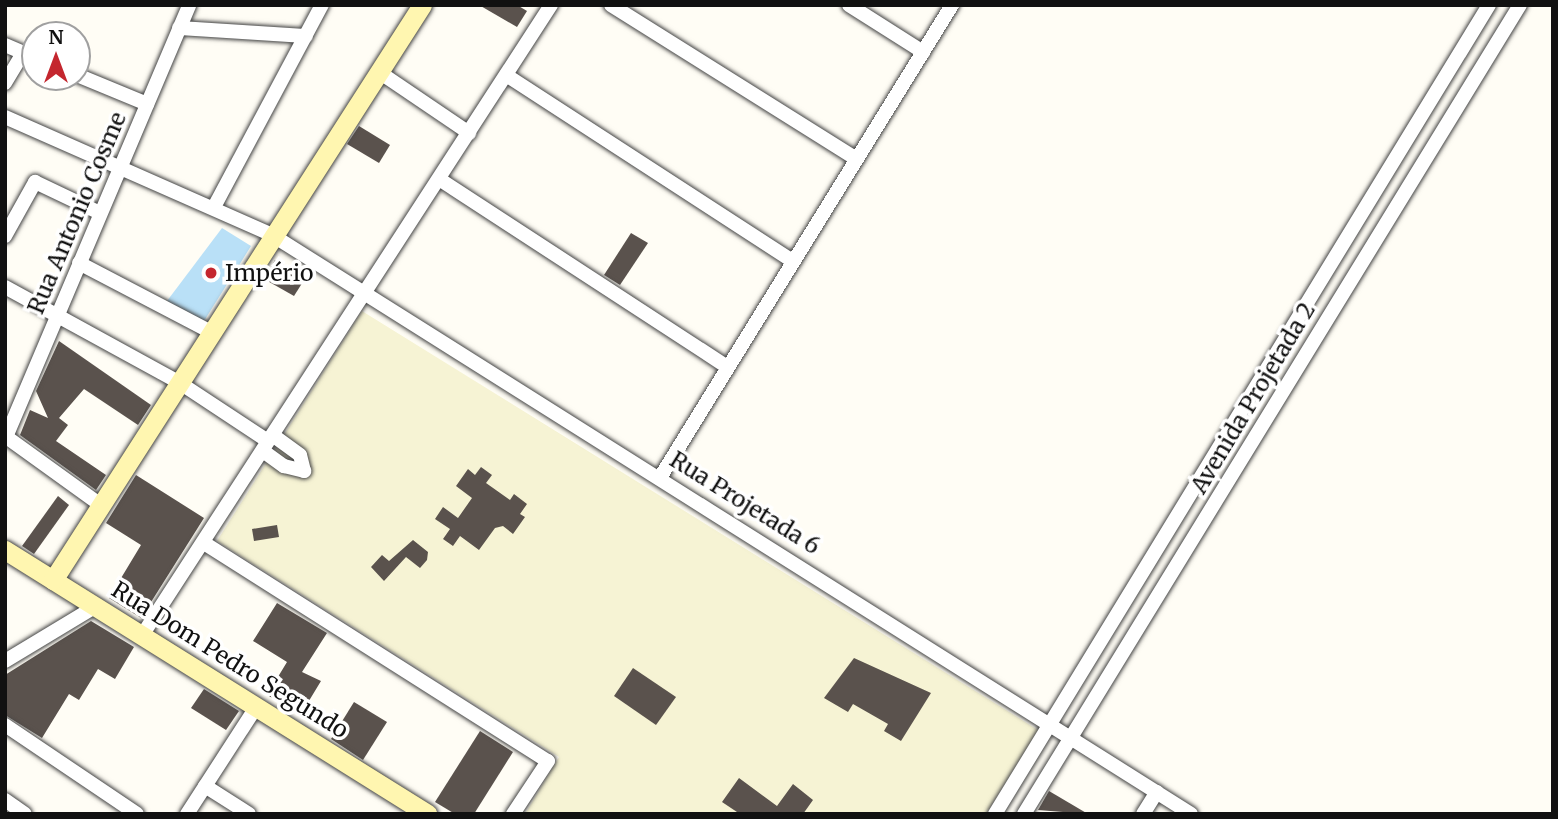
<!DOCTYPE html>
<html>
<head>
<meta charset="utf-8">
<style>
  body { margin:0 }
  #map { position:relative; width:1558px; height:819px; overflow:hidden; background:#fffdf5; font-family:Merriweather,serif }
  div>[style] { position:absolute }
  [style*='--x'] { left:calc(var(--x)*1px); top:calc(var(--y)*1px); width:calc(var(--w)*1px); rotate:calc(var(--a)*1deg) }
  .farmland>* { inset:0; background:#f6f3d4 }
  .water>* { inset:0; background:#b9e0f7 }
  .building>* { inset:0; background:#5a524d }
  .roads { filter:drop-shadow(0 0 2px #444) drop-shadow(0 0 2px #444) }
  .street>* { height:14px; margin:-7px; padding:0 7px; transform-origin:7px; border-radius:7px; background:#fff }
  .secondary>* { height:19px; margin:-9.5px; padding:0 9.5px; transform-origin:9.5px; border-radius:9.5px; background:#fff6b0 }
  .dots>* { width:19px; height:19px; translate:-50% -50%; box-sizing:border-box; border:4px solid #fff; border-radius:50% }
  span { translate:-50% -50%; white-space:nowrap; text-align:center; line-height:1.15; -webkit-text-stroke:7px #fff; paint-order:stroke }
  .street-label { font-size:23px; color:#111 }
  .poi-label { font-size:23px; color:#111 }
  .left { translate:0 -50%; text-align:left }
  .frame { position:absolute; inset:0; border:7px solid #111; pointer-events:none }
  .north { position:absolute; left:21px; top:21px; width:70px; height:70px; box-sizing:border-box; background:#fff; border:2px solid #a0a0a0; border-radius:50%; rotate:0deg; font-size:19px; font-weight:700; line-height:28px; text-align:center; color:#111 }
  .north::after { content:''; display:block; margin:auto; width:24px; height:32px; background:#c4262e; clip-path:polygon(50% 0,100% 100%,50% 72%,0 100%) }
</style>
</head>
<body>
<div id="map">
  <div class="farmland">
    <div style="clip-path:polygon(362px 311px,1038px 730px,986px 814px,525px 814px,559px 757px,217px 541px)"></div>
  </div>
  <div class="water">
    <div style="clip-path:polygon(222px 228px,251px 246px,204px 321px,167px 301px)"></div>
  </div>
  <div class="building">
    <div style="clip-path:polygon(479px 5px,517px 5px,527px 11px,517px 27px)"></div>
    <div style="clip-path:polygon(359px 126px,390px 145px,379px 163px,347px 144px)"></div>
    <div style="clip-path:polygon(631px 233px,648px 243px,620px 285px,604px 275px)"></div>
    <div style="clip-path:polygon(275px 260px,306px 277px,294px 296px,264px 279px)"></div>
    <div style="clip-path:polygon(59px 341px,151px 405px,138px 425px,84px 389px,59px 418px,68px 425px,56px 441px,106px 475px,96px 490px,20px 435px,30px 410px,48px 418px,36px 391px)"></div>
    <div style="clip-path:polygon(481px 467px,492px 475px,486px 483px,510px 500px,514px 494px,527px 504px,520px 514px,525px 517px,513px 534px,503px 526px,495px 528px,479px 550px,460px 536px,453px 546px,443px 539px,450px 529px,435px 519px,443px 507px,458px 518px,472px 498px,456px 486px,468px 469px,475px 475px)"></div>
    <div style="clip-path:polygon(136px 475px,204px 518px,141px 618px,109px 598px,141px 545px,106px 523px)"></div>
    <div style="clip-path:polygon(58px 496px,69px 505px,34px 554px,22px 546px)"></div>
    <div style="clip-path:polygon(277px 525px,279px 537px,254px 541px,252px 529px)"></div>
    <div style="clip-path:polygon(413px 540px,428px 552px,427px 560px,420px 568px,406px 557px,384px 581px,371px 567px,382px 555px,389px 561px)"></div>
    <div style="clip-path:polygon(277px 603px,327px 633px,302px 672px,321px 681px,301px 714px,267px 695px,287px 662px,253px 641px)"></div>
    <div style="clip-path:polygon(91px 621px,134px 647px,115px 679px,98px 669px,79px 700px,69px 694px,42px 738px,5px 715px,5px 675px)"></div>
    <div style="clip-path:polygon(854px 658px,931px 693px,901px 741px,884px 731px,888px 724px,853px 704px,848px 712px,824px 698px)"></div>
    <div style="clip-path:polygon(633px 668px,676px 697px,656px 725px,614px 696px)"></div>
    <div style="clip-path:polygon(204px 689px,239px 711px,226px 730px,191px 708px)"></div>
    <div style="clip-path:polygon(354px 702px,387px 722px,363px 760px,331px 739px)"></div>
    <div style="clip-path:polygon(480px 731px,513px 752px,474px 814px,455px 814px,435px 802px)"></div>
    <div style="clip-path:polygon(739px 778px,777px 806px,793px 784px,813px 800px,803px 814px,740px 814px,722px 802px)"></div>
    <div style="clip-path:polygon(1049px 791px,1088px 814px,1038px 810px)"></div>
  </div>
  <div class="roads">
    <div class="street">
      <div style="--x:611;--y:5;--w:288;--a:32.1"></div>
      <div style="--x:849;--y:5;--w:88;--a:32.4"></div>
      <div style="--x:179;--y:28;--w:127;--a:3.6"></div>
      <div style="--x:5;--y:45;--w:33;--a:23"></div>
      <div style="--x:379;--y:72;--w:109;--a:34.1"></div>
      <div style="--x:77;--y:75;--w:76;--a:22.5"></div>
      <div style="--x:506;--y:75;--w:340;--a:33"></div>
      <div style="--x:5;--y:83;--w:35;--a:-59"></div>
      <div style="--x:5;--y:117;--w:292;--a:23.8"></div>
      <div style="--x:272;--y:235;--w:1086;--a:32.21"></div>
      <div style="--x:439;--y:179;--w:343;--a:33.1"></div>
      <div style="--x:214;--y:207;--w:229;--a:-61.9"></div>
      <div style="--x:5;--y:236;--w:62;--a:-60.9"></div>
      <div style="--x:35;--y:182;--w:72;--a:25.5"></div>
      <div style="--x:79;--y:263;--w:149;--a:27.6"></div>
      <div style="--x:5;--y:287;--w:200;--a:28.7"></div>
      <div style="--x:180;--y:383;--w:105;--a:33.4"></div>
      <div style="--x:5;--y:436;--w:120;--a:35.8"></div>
      <div style="--x:6;--y:437;--w:469;--a:-67"></div>
      <div style="--x:263;--y:451;--w:26;--a:36"></div>
      <div style="--x:284;--y:466;--w:21;--a:14"></div>
      <div style="--x:304;--y:471;--w:16;--a:-104"></div>
      <div style="--x:300;--y:455;--w:34;--a:-144"></div>
      <div style="--x:661;--y:476;--w:554;--a:-58.29"></div>
      <div style="--x:204;--y:543;--w:407;--a:32.4"></div>
      <div style="--x:548;--y:761;--w:64;--a:123.4"></div>
      <div style="--x:143;--y:634;--w:750;--a:-57.03"></div>
      <div style="--x:5;--y:661;--w:106;--a:-31.1"></div>
      <div style="--x:5;--y:725;--w:159;--a:34"></div>
      <div style="--x:205;--y:786;--w:52;--a:32.5"></div>
      <div style="--x:5;--y:800;--w:24;--a:35"></div>
      <div style="--x:187;--y:814;--w:129;--a:-57.1"></div>
      <div style="--x:995;--y:814;--w:948;--a:-58.59"></div>
      <div style="--x:1024;--y:814;--w:949;--a:-58.49"></div>
      <div style="--x:1143;--y:814;--w:26;--a:-58"></div>
    </div>
    <div class="secondary">
      <div style="--x:5;--y:550;--w:498;--a:32"></div>
      <div style="--x:53;--y:580;--w:683;--a:-57.31"></div>
    </div>
  </div>
  <div class="dots">
    <div style="left:211px;top:273px;background:#c4262e"></div>
  </div>
  <div class="street-label">
    <span style="left:77px;top:213px;rotate:-67deg">Rua Antonio Cosme</span>
    <span style="left:1253px;top:398px;rotate:-59deg">Avenida Projetada 2</span>
    <span style="left:745px;top:503px;rotate:32deg">Rua Projetada 6</span>
    <span style="left:230px;top:660px;rotate:32deg">Rua Dom Pedro Segundo</span>
  </div>
  <div class="poi-label">
    <span class="left" style="left:225px;top:273px">Império</span>
  </div>
  <div class="frame"></div>
  <div class="north">N</div>
</div>
</body>
</html>
